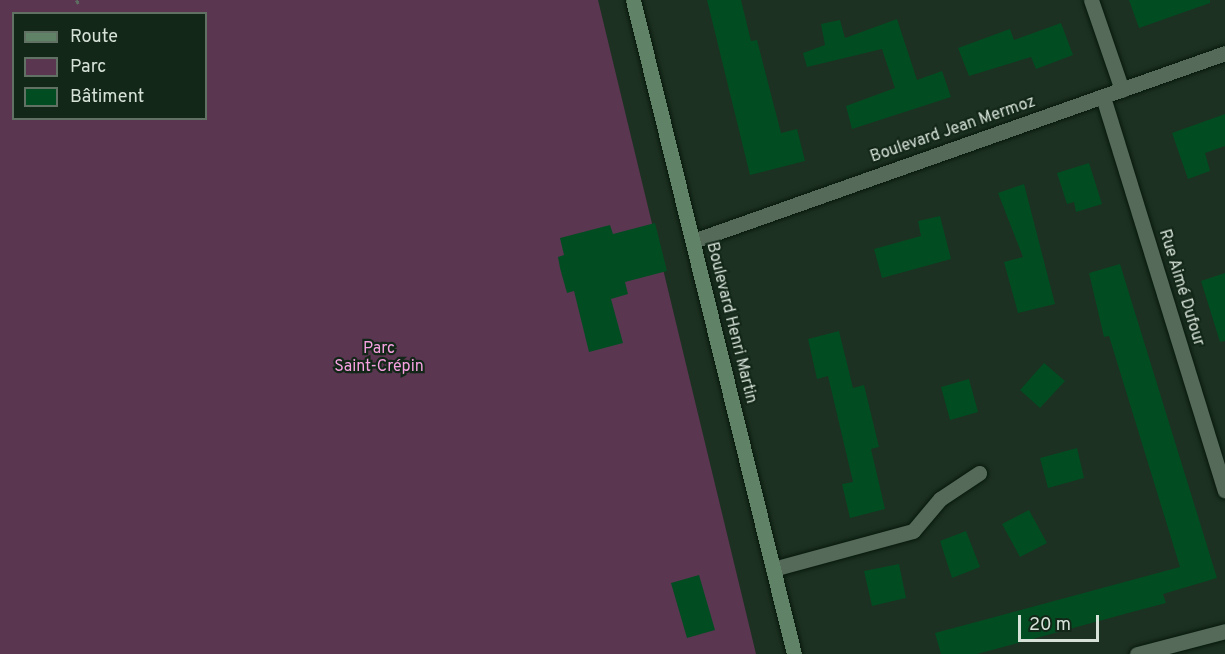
<!DOCTYPE html>
<html>
<head>
<meta charset="utf-8">
<style>
  body { margin:0 }
  #map { position:relative; width:1225px; height:654px; overflow:hidden; background:#1d3122; font-family:Overpass,sans-serif }
  div>[style] { position:absolute }
  [style*='--x'] { left:calc(var(--x)*1px); top:calc(var(--y)*1px); width:calc(var(--w)*1px); rotate:calc(var(--a)*1deg) }
  .green>* { inset:0; background:#5b3651 }
  .building>* { inset:0; background:#024c21 }
  .path>* { height:4px; margin-top:-2px; transform-origin:0; background:repeating-linear-gradient(90deg,#5d6e61 0 3px,transparent 0 7.5px) }
  .roads { filter:drop-shadow(0 0 2px #06180b) drop-shadow(0 0 2px #06180b) }
  .street>* { height:15px; margin:-7.5px; padding:0 7.5px; transform-origin:7.5px; border-radius:7.5px; background:#556a59 }
  .secondary>* { height:15px; margin:-7.5px; padding:0 7.5px; transform-origin:7.5px; border-radius:7.5px; background:#608267 }
  span { translate:-50% -50%; white-space:nowrap; text-align:center; line-height:1.15; -webkit-text-stroke:4.5px #132718; paint-order:stroke }
  .street-label { font-size:16px; color:#d6e2d8 }
  .park-label { font-size:16px; color:#f6a1e1 }
  .legend { position:absolute; left:12px; top:12px; width:195px; height:108px; box-sizing:border-box; background:#132718; border:2px solid #617265; margin:0; padding:8px 10px; list-style:none; font-size:18px; color:#d6e2d8 }
  .legend li { display:flex; align-items:center; gap:12px; height:30px }
  .legend b { width:30px; border:2px solid #617265 }
  .scale { position:absolute; left:1018px; top:615px; width:81px; height:27px; box-sizing:border-box; border:3px solid #d6e2d8; border-top:0; padding-left:8px; font-size:18px; line-height:21px; white-space:nowrap; color:#d6e2d8; -webkit-text-stroke:4px #132718; paint-order:stroke }
</style>
</head>
<body>
<div id="map">
  <div class="green">
    <div style="clip-path:polygon(evenodd,0 0,598px 0,756px 654px,0 654px,0 0,14px 14px,206px 14px,206px 118px,14px 118px,14px 14px)"></div>
  </div>
  <div class="building">
    <div style="clip-path:polygon(707px 0,741px 0,751px 41px,757px 40px,781px 133px,797px 129px,805px 161px,750px 175px)"></div>
    <div style="clip-path:polygon(1129px 0,1210px 0,1210px 3px,1139px 28px)"></div>
    <div style="clip-path:polygon(897px 19px,917px 80px,942px 71px,951px 97px,852px 129px,846px 106px,895px 88px,882px 49px,807px 67px,803px 53px,825px 45px,821px 24px,840px 20px,845px 38px)"></div>
    <div style="clip-path:polygon(1061px 23px,1073px 55px,1036px 69px,1031px 57px,969px 76px,958px 48px,1010px 29px,1014px 40px)"></div>
    <div style="clip-path:polygon(1225px 114px,1225px 146px,1205px 153px,1210px 171px,1188px 179px,1172px 133px)"></div>
    <div style="clip-path:polygon(1089px 163px,1102px 204px,1076px 212px,1074px 202px,1067px 204px,1057px 173px)"></div>
    <div style="clip-path:polygon(1024px 184px,1055px 304px,1018px 313px,1004px 262px,1023px 257px,998px 193px)"></div>
    <div style="clip-path:polygon(940px 216px,951px 259px,882px 278px,874px 249px,921px 236px,918px 221px)"></div>
    <div style="clip-path:polygon(655px 223px,667px 271px,625px 282px,628px 294px,611px 299px,623px 343px,589px 352px,574px 291px,567px 293px,560px 268px,558px 257px,564px 255px,560px 238px,610px 225px,613px 234px)"></div>
    <div style="clip-path:polygon(1120px 264px,1217px 578px,1163px 594px,1166px 603px,1132px 612px,977px 654px,941px 654px,935px 633px,1180px 567px,1109px 336px,1104px 337px,1089px 273px)"></div>
    <div style="clip-path:polygon(1225px 273px,1225px 341px,1220px 342px,1201px 281px)"></div>
    <div style="clip-path:polygon(839px 331px,853px 388px,864px 385px,879px 447px,871px 449px,885px 509px,850px 518px,842px 484px,853px 482px,828px 376px,817px 379px,808px 339px)"></div>
    <div style="clip-path:polygon(1044px 363px,1065px 381px,1040px 408px,1020px 390px)"></div>
    <div style="clip-path:polygon(969px 379px,978px 412px,950px 420px,941px 387px)"></div>
    <div style="clip-path:polygon(1077px 448px,1084px 478px,1048px 488px,1040px 458px)"></div>
    <div style="clip-path:polygon(1029px 510px,1047px 543px,1020px 557px,1002px 524px)"></div>
    <div style="clip-path:polygon(966px 531px,980px 567px,952px 578px,940px 541px)"></div>
    <div style="clip-path:polygon(899px 564px,906px 598px,872px 606px,864px 571px)"></div>
    <div style="clip-path:polygon(699px 575px,715px 630px,687px 638px,671px 583px)"></div>
  </div>
  <div class="path">
    <div style="--x:76;--y:3;--w:6;--a:-31"></div>
  </div>
  <div class="roads">
    <div class="street">
      <div style="--x:1091;--y:0;--w:95;--a:71"></div>
      <div style="--x:1103;--y:97;--w:412;--a:72.8"></div>
      <div style="--x:693;--y:241;--w:564;--a:-19.46"></div>
      <div style="--x:773;--y:569;--w:145;--a:-15.2"></div>
      <div style="--x:913;--y:531;--w:42;--a:-49.8"></div>
      <div style="--x:940;--y:499;--w:47;--a:-33.7"></div>
      <div style="--x:1137;--y:654;--w:91;--a:-14.6"></div>
    </div>
    <div class="secondary">
      <div style="--x:633;--y:0;--w:674;--a:76.17"></div>
    </div>
  </div>
  <div class="street-label">
    <span style="left:953px;top:130px;rotate:-19deg">Boulevard Jean Mermoz</span>
    <span style="left:1181px;top:288px;rotate:73deg">Rue Aimé Dufour</span>
    <span style="left:731px;top:323px;rotate:76deg">Boulevard Henri Martin</span>
  </div>
  <div class="park-label">
    <span style="left:379px;top:358px">Parc<br>Saint-Crépin</span>
  </div>
  <ul class="legend">
  <li><b style="height:8px;background:#608267"></b>Route</li>
  <li><b style="height:16px;background:#5b3651"></b>Parc</li>
  <li><b style="height:16px;background:#024c21"></b>Bâtiment</li>
  </ul>
  <div class="scale">20 m</div>
</div>
</body>
</html>
